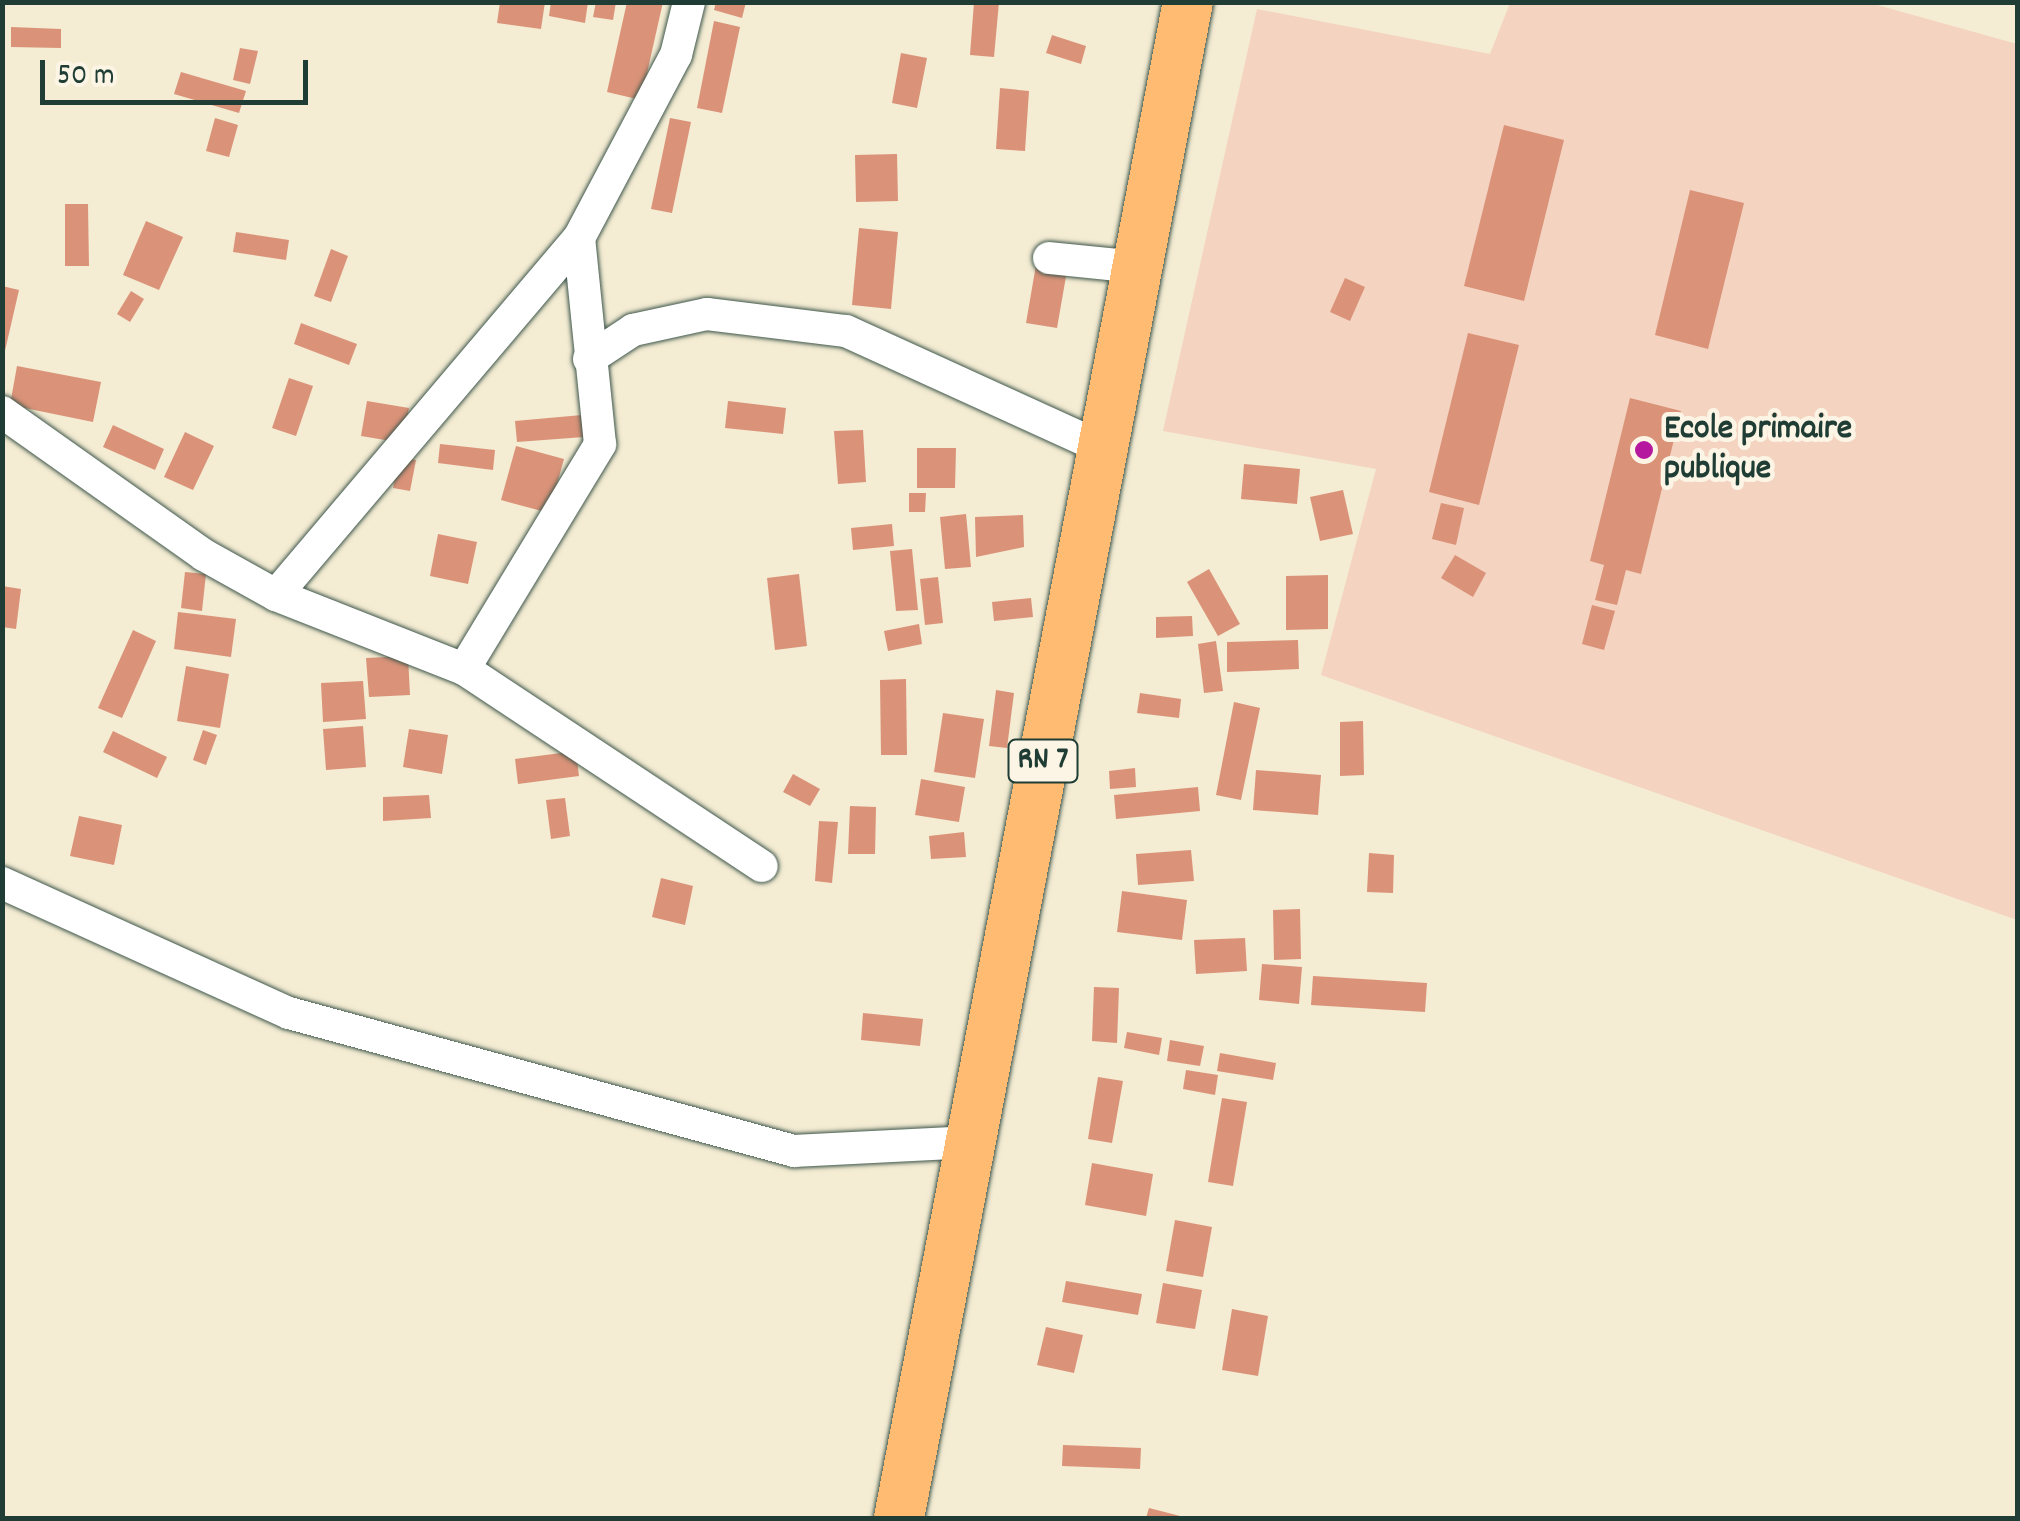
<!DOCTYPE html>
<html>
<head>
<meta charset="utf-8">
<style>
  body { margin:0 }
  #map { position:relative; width:2020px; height:1521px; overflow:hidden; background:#f4ecd3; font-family:Dekko,sans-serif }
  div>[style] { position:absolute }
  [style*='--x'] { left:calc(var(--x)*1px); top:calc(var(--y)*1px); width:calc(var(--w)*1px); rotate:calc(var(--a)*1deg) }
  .built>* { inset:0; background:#f4d3c0 }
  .building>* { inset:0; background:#da9379 }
  .roads { filter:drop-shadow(0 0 2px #3f574c) drop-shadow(0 0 2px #3f574c) }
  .minor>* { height:32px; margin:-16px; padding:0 16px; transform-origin:16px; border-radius:16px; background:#fff }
  .primary>* { height:50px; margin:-25px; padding:0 25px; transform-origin:25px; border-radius:25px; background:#ffbb71 }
  .dots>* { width:28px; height:28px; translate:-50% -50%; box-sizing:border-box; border:5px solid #fcf5e5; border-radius:50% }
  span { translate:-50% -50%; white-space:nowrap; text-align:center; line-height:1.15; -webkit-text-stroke:9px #fcf5e5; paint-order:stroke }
  .shield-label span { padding:2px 8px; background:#fcf5e5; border:2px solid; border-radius:8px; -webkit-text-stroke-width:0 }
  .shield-label { font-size:32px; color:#1f3d34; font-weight:700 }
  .poi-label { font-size:35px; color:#1f3d34; font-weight:700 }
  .left { translate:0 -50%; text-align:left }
  .frame { position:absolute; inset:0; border:5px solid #1f3d34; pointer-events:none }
  .scale { position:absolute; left:40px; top:60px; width:268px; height:45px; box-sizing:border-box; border:5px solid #1f3d34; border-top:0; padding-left:12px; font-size:30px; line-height:35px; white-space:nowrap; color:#1f3d34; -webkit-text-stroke:8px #fcf5e5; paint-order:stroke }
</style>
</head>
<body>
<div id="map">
  <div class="built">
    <div style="clip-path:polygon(1510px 3px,1870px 3px,2017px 44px,2017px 920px,1321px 675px,1376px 469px,1163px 431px,1257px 9px,1490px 54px)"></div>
  </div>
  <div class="building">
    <div style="clip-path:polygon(500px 2px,545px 2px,541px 29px,497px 23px)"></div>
    <div style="clip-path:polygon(551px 2px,588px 2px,585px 23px,549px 16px)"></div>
    <div style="clip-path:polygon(596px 2px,616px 2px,613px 20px,593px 17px)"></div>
    <div style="clip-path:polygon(627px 2px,663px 2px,641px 100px,607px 92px)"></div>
    <div style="clip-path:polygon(716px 2px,746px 2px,742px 18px,714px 10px)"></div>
    <div style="clip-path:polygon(974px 2px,999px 2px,994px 57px,970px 55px)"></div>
    <div style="clip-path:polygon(714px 21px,740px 27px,722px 113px,697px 108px)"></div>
    <div style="clip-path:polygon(11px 27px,61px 29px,61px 48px,11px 47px)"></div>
    <div style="clip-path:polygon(1052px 35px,1086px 46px,1081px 64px,1046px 53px)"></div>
    <div style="clip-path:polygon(240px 48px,258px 51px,250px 84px,233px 80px)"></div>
    <div style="clip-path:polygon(901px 53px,927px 58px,917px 108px,892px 103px)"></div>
    <div style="clip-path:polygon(181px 72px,246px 91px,239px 113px,174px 94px)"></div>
    <div style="clip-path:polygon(1000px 88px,1029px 91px,1025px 151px,996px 149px)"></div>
    <div style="clip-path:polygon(215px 118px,238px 125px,229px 157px,206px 151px)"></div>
    <div style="clip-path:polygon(670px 118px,691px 122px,672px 213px,651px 209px)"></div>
    <div style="clip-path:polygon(1504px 125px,1564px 140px,1524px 301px,1464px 286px)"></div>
    <div style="clip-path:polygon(897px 154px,898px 201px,856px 202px,855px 155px)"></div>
    <div style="clip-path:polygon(1690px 190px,1744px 203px,1708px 349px,1655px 335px)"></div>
    <div style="clip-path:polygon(65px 204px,88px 204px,89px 266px,65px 266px)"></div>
    <div style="clip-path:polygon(146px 221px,183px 237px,159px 290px,123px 275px)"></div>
    <div style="clip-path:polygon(859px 228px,898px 232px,891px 309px,852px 305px)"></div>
    <div style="clip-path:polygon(236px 232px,289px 240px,286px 260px,233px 252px)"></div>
    <div style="clip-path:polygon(331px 249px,348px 256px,331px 302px,314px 296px)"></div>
    <div style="clip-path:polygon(1037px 259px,1068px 265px,1057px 328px,1026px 323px)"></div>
    <div style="clip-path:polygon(1345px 278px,1365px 287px,1350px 321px,1330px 312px)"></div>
    <div style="clip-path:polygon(2px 286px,19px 290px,4px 355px,2px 355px)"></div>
    <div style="clip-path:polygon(131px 291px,144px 299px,130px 322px,117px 314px)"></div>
    <div style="clip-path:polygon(301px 323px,357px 344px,349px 365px,294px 344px)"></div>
    <div style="clip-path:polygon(1468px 333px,1519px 345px,1479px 505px,1429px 492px)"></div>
    <div style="clip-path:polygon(17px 366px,101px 382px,93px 422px,10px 405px)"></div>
    <div style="clip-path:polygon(289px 378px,313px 386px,296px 436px,272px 428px)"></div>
    <div style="clip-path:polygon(1630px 398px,1681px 411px,1641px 574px,1626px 570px,1617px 605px,1595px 600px,1604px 565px,1590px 561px)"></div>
    <div style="clip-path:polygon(367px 401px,409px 408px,403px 443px,361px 436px)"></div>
    <div style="clip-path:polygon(728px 401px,786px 408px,783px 434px,725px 428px)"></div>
    <div style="clip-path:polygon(582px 415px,584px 437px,517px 442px,515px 421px)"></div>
    <div style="clip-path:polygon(113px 425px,164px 449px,155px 470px,103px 447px)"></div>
    <div style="clip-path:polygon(863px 430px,866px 482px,838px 484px,834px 431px)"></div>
    <div style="clip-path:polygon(185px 432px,214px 446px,193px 490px,164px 477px)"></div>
    <div style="clip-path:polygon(440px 444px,495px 450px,493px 470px,438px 463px)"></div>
    <div style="clip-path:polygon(516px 446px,564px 459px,549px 513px,501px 500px)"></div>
    <div style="clip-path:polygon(917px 448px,956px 448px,955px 488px,917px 488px)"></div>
    <div style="clip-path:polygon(399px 457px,416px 460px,410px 491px,393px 488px)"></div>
    <div style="clip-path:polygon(1244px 464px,1300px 469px,1297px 504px,1241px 499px)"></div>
    <div style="clip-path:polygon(1343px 490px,1353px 534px,1320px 541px,1310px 497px)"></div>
    <div style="clip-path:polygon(909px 493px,926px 493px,925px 512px,909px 512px)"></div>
    <div style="clip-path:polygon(1441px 503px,1464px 508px,1456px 545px,1432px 539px)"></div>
    <div style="clip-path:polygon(966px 514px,971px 567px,945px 569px,940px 517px)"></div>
    <div style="clip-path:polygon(1023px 515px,1024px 547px,976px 557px,975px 517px)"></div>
    <div style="clip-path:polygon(892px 524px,894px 546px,853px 550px,851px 528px)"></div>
    <div style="clip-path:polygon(438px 534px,477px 542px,468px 584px,430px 576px)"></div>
    <div style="clip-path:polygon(912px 549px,918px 610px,896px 611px,890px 551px)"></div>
    <div style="clip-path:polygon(1455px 555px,1486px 573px,1473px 597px,1441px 578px)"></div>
    <div style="clip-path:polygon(1209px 569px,1240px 624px,1218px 636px,1187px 582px)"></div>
    <div style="clip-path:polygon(185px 572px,206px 574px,202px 611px,181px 608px)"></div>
    <div style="clip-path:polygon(799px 574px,807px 646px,775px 650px,767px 578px)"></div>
    <div style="clip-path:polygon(1328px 575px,1328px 629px,1286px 630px,1286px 576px)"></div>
    <div style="clip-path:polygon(938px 577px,943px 623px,925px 625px,920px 579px)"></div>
    <div style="clip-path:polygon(2px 586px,21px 589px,16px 629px,2px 627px)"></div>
    <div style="clip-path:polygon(1031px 598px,1033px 617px,994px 621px,992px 602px)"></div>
    <div style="clip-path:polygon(1592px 605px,1615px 611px,1604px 650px,1582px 644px)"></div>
    <div style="clip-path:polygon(178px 612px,236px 619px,231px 657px,174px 649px)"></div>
    <div style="clip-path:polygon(1192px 616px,1193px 636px,1156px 638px,1156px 617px)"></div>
    <div style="clip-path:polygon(919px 624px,922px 644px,888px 651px,884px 631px)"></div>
    <div style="clip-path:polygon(133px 630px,156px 641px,122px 718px,98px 708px)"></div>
    <div style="clip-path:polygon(1298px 640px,1299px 669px,1227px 672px,1227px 642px)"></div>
    <div style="clip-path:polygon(1216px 641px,1223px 691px,1204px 693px,1198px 644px)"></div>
    <div style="clip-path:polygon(408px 656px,410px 695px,369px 697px,366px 658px)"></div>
    <div style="clip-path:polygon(186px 666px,229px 674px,220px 728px,177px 721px)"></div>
    <div style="clip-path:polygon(906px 679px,907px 755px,881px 755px,880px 680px)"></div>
    <div style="clip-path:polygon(363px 681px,366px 719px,323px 722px,321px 683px)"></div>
    <div style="clip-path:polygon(996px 690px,1014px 693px,1007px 748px,989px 746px)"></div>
    <div style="clip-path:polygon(1140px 693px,1181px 699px,1179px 718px,1137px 713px)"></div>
    <div style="clip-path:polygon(1234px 702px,1260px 708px,1241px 800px,1216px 795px)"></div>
    <div style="clip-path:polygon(943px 713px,984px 719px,975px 778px,934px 772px)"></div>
    <div style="clip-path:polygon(1363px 721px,1364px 775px,1340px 776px,1340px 722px)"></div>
    <div style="clip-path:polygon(363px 726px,366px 767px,326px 770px,323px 729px)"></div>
    <div style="clip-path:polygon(409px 729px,448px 735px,442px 774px,403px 767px)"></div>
    <div style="clip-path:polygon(203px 730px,217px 735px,206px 765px,193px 760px)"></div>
    <div style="clip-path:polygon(113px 731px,167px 757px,157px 778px,103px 752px)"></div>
    <div style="clip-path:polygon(576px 751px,579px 776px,518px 784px,515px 759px)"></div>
    <div style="clip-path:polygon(1135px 768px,1136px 787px,1110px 789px,1109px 771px)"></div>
    <div style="clip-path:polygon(1256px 770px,1321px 775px,1318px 815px,1253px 810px)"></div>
    <div style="clip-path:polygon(793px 774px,820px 789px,810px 806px,783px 792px)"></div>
    <div style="clip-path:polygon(921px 779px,965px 787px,959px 822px,915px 815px)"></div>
    <div style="clip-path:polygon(1198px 787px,1200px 811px,1116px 819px,1114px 795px)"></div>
    <div style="clip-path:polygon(429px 795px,431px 818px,383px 821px,383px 797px)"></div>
    <div style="clip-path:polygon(565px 798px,570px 836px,551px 839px,546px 800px)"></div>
    <div style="clip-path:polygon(850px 806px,876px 807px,875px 854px,848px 854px)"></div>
    <div style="clip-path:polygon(79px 816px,122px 825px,114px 865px,70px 856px)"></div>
    <div style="clip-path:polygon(819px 821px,838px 822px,832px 883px,815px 881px)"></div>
    <div style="clip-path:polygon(964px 832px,966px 857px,931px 859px,929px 836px)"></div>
    <div style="clip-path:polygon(1191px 850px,1194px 881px,1138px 885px,1136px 854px)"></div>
    <div style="clip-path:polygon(1369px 853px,1394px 855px,1393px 893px,1367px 892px)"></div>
    <div style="clip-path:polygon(661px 878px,693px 886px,685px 925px,652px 917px)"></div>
    <div style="clip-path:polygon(1122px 891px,1187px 900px,1182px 940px,1117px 932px)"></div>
    <div style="clip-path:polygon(1300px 909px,1301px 959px,1274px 960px,1273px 910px)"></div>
    <div style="clip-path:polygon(1245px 938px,1247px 971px,1196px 974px,1194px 940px)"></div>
    <div style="clip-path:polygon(1262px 964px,1302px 967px,1299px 1004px,1259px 1000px)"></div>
    <div style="clip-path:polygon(1313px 976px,1427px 983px,1425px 1012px,1311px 1005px)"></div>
    <div style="clip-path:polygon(1094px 987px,1119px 988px,1117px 1043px,1092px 1041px)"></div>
    <div style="clip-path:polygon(863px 1013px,923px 1019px,920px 1046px,861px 1040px)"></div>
    <div style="clip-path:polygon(1127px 1032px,1162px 1038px,1159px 1055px,1124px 1048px)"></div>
    <div style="clip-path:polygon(1170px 1040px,1204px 1046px,1200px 1066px,1167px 1061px)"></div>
    <div style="clip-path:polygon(1220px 1053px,1276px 1063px,1273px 1080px,1217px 1071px)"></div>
    <div style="clip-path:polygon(1186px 1070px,1218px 1075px,1215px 1095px,1183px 1089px)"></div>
    <div style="clip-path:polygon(1098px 1077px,1123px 1081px,1112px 1143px,1088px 1139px)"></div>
    <div style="clip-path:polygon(1222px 1098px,1247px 1102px,1233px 1186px,1208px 1182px)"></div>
    <div style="clip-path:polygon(1092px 1163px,1153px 1174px,1146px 1216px,1085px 1205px)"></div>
    <div style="clip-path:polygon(1175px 1220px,1212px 1227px,1203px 1277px,1166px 1271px)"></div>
    <div style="clip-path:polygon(1066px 1281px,1142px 1294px,1138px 1315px,1062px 1302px)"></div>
    <div style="clip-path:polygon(1163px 1283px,1202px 1290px,1195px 1329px,1156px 1323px)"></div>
    <div style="clip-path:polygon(1232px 1309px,1268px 1316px,1258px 1376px,1222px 1370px)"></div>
    <div style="clip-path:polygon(1046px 1327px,1083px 1335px,1074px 1373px,1037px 1365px)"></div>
    <div style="clip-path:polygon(1063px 1445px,1141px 1448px,1140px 1469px,1062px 1466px)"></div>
    <div style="clip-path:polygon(1149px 1508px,1184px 1517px,1184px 1518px,1146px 1518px)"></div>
  </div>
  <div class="roads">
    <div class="minor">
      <div style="--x:1049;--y:258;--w:88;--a:5.8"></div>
      <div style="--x:589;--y:359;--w:53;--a:-33.4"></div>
      <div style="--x:633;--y:330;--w:76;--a:-12.2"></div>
      <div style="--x:707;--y:314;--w:140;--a:7"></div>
      <div style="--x:846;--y:331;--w:282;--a:24.5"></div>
      <div style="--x:2;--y:412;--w:247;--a:35.3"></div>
      <div style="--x:204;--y:555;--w:82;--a:29.1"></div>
      <div style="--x:276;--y:595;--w:202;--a:21.5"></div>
      <div style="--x:464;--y:669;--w:357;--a:33.5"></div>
      <div style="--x:276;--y:595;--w:468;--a:-49.7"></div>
      <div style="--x:579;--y:238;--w:207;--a:-62.1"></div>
      <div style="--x:676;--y:55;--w:55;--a:-76.2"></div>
      <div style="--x:464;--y:669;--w:263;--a:-58.8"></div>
      <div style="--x:600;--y:444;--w:207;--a:-95.8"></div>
      <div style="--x:2;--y:883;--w:315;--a:24.4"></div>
      <div style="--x:289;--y:1013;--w:524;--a:15.28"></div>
      <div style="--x:794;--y:1151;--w:177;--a:-2.9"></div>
    </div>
    <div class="primary">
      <div style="--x:899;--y:1518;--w:1543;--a:-79.21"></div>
    </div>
  </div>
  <div class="dots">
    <div style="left:1644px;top:450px;background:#b5179e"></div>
  </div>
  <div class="shield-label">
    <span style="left:1043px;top:761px">RN 7</span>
  </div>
  <div class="poi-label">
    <span class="left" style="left:1664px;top:450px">Ecole primaire<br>publique</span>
  </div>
  <div class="frame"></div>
  <div class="scale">50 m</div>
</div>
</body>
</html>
